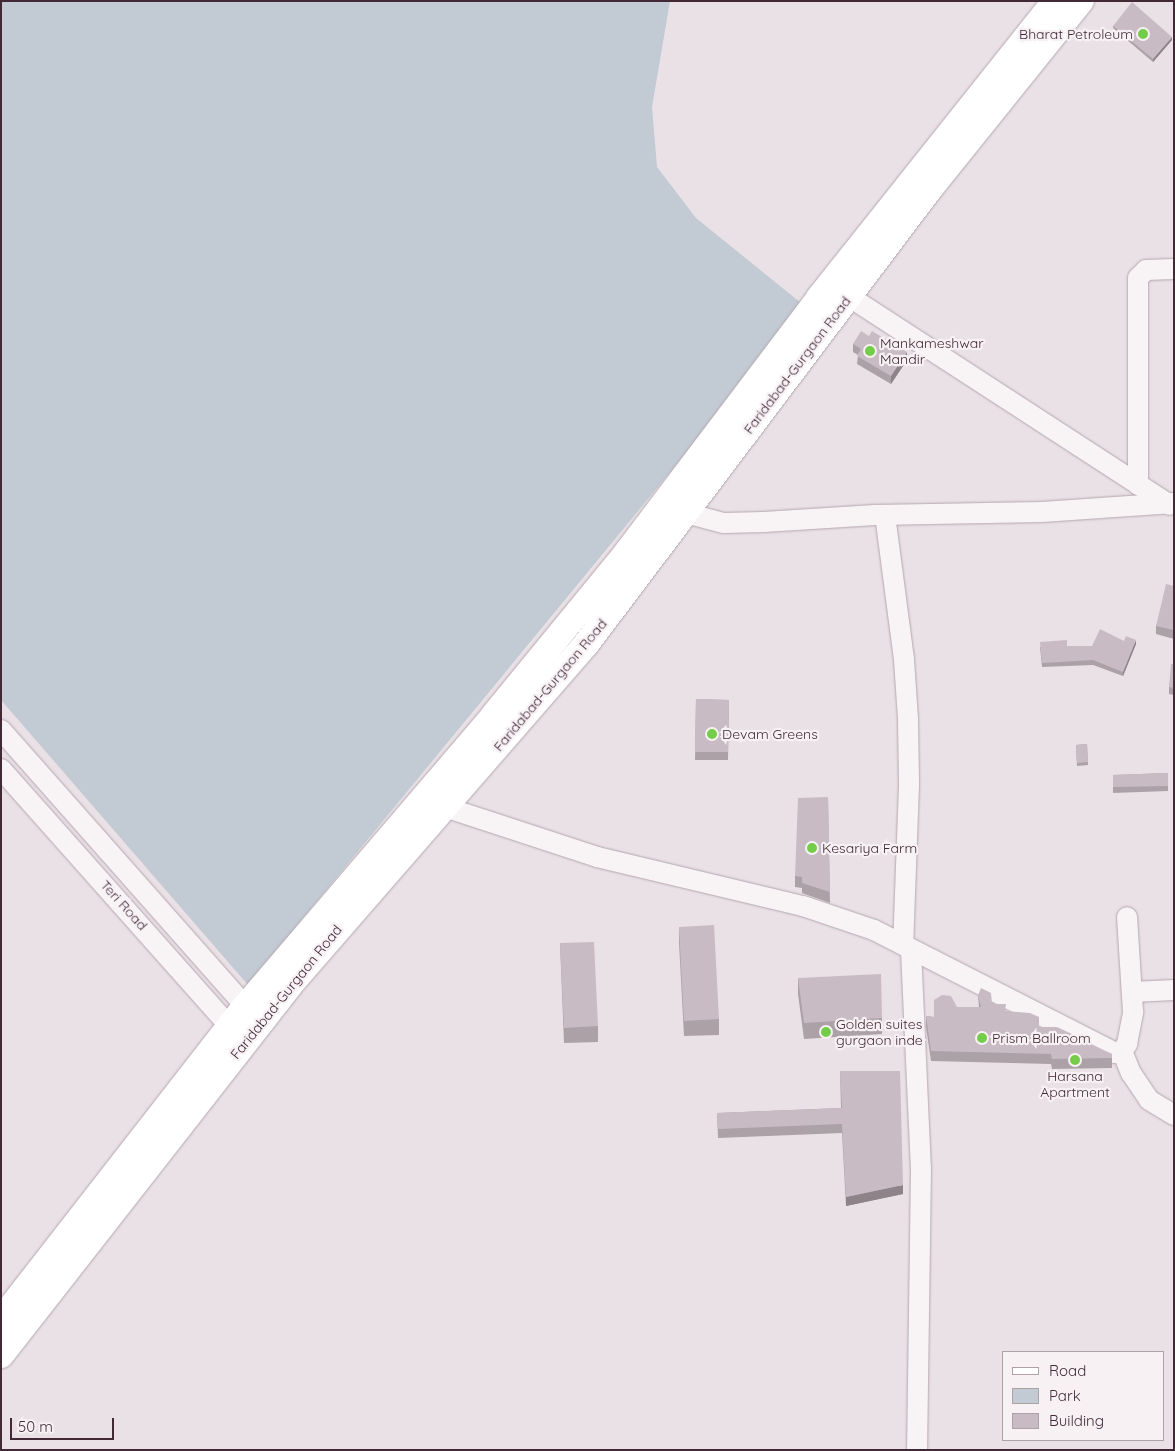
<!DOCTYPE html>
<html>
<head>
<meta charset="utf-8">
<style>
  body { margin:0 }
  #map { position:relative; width:1175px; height:1451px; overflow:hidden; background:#eae1e6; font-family:Quicksand,sans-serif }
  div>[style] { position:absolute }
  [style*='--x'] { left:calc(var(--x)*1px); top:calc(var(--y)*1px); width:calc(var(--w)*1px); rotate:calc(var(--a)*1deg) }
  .green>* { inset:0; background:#c2cad3 }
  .roads { filter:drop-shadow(0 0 1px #b4a6ae) drop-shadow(0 0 1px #b4a6ae) }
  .minor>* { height:20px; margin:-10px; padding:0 10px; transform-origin:10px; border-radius:10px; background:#f8f4f6 }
  .major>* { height:26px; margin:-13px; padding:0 13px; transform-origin:13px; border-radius:13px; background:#fff }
  .wall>* { inset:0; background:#ada1a8 }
  .shaded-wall>* { inset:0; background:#8d8388 }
  .building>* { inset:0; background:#c9bbc3 }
  .dots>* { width:14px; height:14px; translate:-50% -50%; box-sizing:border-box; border:2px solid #f7f1f4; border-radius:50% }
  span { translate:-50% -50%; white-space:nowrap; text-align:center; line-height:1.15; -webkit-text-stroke:4.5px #f7f1f4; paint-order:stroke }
  .poi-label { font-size:14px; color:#412a36 }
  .right { translate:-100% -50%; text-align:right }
  .left { translate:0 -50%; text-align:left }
  .street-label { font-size:14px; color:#412a36 }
  .frame { position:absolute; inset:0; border:2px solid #412a36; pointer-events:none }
  .legend { position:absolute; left:1002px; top:1351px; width:162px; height:90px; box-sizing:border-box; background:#f7f1f4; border:1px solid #aea1a8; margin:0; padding:6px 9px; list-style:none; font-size:15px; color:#412a36 }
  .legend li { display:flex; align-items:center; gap:10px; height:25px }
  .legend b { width:25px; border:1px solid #aea1a8 }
  .scale { position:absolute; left:10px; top:1418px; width:104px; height:22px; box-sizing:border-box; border:2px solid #412a36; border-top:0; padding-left:6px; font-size:15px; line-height:18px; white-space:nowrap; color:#412a36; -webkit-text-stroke:4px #f7f1f4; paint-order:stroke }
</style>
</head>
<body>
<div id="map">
  <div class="green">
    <div style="clip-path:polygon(1px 1px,670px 1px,652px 107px,657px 167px,696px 218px,806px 307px,248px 985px,1px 700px)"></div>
  </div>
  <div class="roads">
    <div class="minor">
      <div style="--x:836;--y:288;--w:398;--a:33"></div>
      <div style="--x:1138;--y:485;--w:207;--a:-90"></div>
      <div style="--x:1138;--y:278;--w:11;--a:-45"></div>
      <div style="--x:1146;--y:270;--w:28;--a:-2"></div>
      <div style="--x:686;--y:513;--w:39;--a:15"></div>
      <div style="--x:724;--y:523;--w:40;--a:-1.4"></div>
      <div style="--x:764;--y:522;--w:111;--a:-3.6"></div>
      <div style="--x:875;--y:515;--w:167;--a:-1"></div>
      <div style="--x:1042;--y:512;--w:132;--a:-3.9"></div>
      <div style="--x:885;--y:515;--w:146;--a:82.5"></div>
      <div style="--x:904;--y:660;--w:59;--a:86.1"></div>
      <div style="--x:908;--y:719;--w:66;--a:89.1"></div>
      <div style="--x:909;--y:785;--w:160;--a:92.1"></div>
      <div style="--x:1;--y:730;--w:383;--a:48.5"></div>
      <div style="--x:1;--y:769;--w:357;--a:48.4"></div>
      <div style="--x:445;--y:807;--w:160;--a:18.2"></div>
      <div style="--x:597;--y:857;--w:212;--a:13.4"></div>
      <div style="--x:803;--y:906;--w:75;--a:18.7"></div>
      <div style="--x:874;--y:930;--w:271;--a:27"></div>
      <div style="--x:1115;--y:1053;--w:7;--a:-16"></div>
      <div style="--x:1122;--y:1051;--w:9;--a:-54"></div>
      <div style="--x:1127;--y:1044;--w:33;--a:-79"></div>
      <div style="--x:1133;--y:1012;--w:95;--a:-93.6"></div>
      <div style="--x:911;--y:950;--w:218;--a:87.4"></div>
      <div style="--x:921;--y:1168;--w:282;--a:90.8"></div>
      <div style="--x:1132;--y:992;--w:42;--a:-2.7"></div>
      <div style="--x:1122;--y:1051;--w:24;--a:68"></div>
      <div style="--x:1131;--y:1073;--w:32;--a:56"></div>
      <div style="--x:1149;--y:1100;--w:29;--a:31"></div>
    </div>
    <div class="major">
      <div style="--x:1;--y:1320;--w:397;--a:-52.1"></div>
      <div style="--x:245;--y:1007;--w:384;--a:-49.5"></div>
      <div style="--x:494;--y:715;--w:212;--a:-50.7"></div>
      <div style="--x:628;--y:551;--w:317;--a:-52.9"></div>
      <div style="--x:819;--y:298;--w:379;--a:-51.5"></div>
      <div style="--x:1;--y:1355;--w:468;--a:-52"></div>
      <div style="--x:289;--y:986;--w:454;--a:-49"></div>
      <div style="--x:587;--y:643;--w:566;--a:-52.97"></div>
      <div style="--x:928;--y:191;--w:244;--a:-51.2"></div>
    </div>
  </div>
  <div class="wall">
    <div style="clip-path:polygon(1113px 26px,1172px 40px,1153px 62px,1113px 28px)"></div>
    <div style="clip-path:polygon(869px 336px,907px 360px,891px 384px,857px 364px,858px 355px,853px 352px,853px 344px)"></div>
    <div style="clip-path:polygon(1174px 586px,1174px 639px,1156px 634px,1156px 626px)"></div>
    <div style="clip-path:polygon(1124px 641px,1136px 644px,1123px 676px,1093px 665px,1042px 667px,1040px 647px,1067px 646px,1092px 646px)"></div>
    <div style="clip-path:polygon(1174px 664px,1174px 695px,1169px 694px,1169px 687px)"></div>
    <div style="clip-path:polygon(696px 699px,729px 700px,728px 760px,695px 760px)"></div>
    <div style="clip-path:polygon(1087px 744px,1088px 765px,1077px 766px,1076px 745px)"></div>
    <div style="clip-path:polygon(1168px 773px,1168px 791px,1113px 793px,1113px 775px)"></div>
    <div style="clip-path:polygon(828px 797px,830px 903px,802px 893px,802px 888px,795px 887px,795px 876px)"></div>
    <div style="clip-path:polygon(679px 927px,719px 1019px,719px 1035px,684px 1036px,679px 943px)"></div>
    <div style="clip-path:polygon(560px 943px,598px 1026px,598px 1042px,564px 1043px)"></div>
    <div style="clip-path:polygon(798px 978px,882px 1018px,882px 1034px,804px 1039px,798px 994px)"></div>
    <div style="clip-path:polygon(978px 995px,1006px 1011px,1039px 1027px,1072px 1038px,1078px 1042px,1112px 1054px,1112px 1068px,1052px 1069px,1051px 1064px,931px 1061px,926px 1027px,926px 1016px,934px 1017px,957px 1007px,979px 1007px)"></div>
    <div style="clip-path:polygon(840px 1071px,903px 1194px,846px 1206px,842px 1133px,718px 1138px,717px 1113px,841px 1108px)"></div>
  </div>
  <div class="shaded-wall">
    <div style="clip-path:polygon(1172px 37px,1172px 40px,1153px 62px,1153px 59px)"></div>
    <div style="clip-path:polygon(907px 352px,907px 360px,891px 384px,891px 376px)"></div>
    <div style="clip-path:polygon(1136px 640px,1136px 644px,1123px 676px,1123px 672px)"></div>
    <div style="clip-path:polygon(903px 1185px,903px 1194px,846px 1206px,846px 1197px)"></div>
  </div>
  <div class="building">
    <div style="clip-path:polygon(1132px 2px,1172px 37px,1153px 59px,1113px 26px)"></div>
    <div style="clip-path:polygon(861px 331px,869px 336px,872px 331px,907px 352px,891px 376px,857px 356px,861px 349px,853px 344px)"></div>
    <div style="clip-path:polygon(1166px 584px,1174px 586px,1174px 630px,1156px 626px)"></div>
    <div style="clip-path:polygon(1100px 629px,1124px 641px,1126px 636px,1136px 640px,1123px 672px,1093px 660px,1042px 663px,1040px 642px,1067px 640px,1067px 646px,1092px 646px)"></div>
    <div style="clip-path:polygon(1171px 664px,1174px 664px,1174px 688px,1169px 687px)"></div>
    <div style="clip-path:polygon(696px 699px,729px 700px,728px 752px,695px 752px)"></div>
    <div style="clip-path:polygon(1087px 744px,1088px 762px,1077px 763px,1076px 745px)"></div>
    <div style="clip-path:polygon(1168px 773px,1168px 786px,1113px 787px,1113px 775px)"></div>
    <div style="clip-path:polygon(828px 797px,830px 892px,802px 883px,802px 877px,795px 876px,798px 798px)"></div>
    <div style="clip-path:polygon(714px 925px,719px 1019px,684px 1021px,679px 927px)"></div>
    <div style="clip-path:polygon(594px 942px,598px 1026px,564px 1028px,560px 943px)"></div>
    <div style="clip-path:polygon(881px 974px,882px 1018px,804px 1023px,798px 978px)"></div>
    <div style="clip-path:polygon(981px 988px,991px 993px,992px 1004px,1006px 1004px,1005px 1011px,1030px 1013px,1039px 1017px,1039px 1027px,1057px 1027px,1072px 1034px,1072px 1038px,1078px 1038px,1078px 1042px,1087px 1042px,1112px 1054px,1112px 1058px,1052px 1059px,1051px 1054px,931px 1051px,926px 1016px,934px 1017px,934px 1000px,942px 995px,951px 996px,957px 1007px,981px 1007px,978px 995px)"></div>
    <div style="clip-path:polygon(840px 1071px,900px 1071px,903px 1185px,846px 1197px,842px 1124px,718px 1129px,717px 1113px,842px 1108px)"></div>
  </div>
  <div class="dots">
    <div style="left:1143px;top:34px;background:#73cd48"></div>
    <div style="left:870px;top:351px;background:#73cd48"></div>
    <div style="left:712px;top:734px;background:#73cd48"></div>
    <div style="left:812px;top:848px;background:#73cd48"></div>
    <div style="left:826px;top:1032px;background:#73cd48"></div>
    <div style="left:982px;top:1038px;background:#73cd48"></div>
    <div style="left:1075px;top:1060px;background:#73cd48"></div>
  </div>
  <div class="poi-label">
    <span class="right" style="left:1133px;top:34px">Bharat Petroleum</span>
    <span class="left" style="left:880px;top:351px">Mankameshwar<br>Mandir</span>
    <span class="left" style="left:722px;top:734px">Devam Greens</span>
    <span class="left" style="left:822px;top:848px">Kesariya Farm</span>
    <span class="left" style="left:836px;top:1032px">Golden suites<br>gurgaon inde</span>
    <span class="left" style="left:992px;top:1038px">Prism Ballroom</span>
    <span style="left:1075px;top:1084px">Harsana<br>Apartment</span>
  </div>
  <div class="street-label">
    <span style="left:797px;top:365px;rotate:-53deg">Faridabad-Gurgaon Road</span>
    <span style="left:550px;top:685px;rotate:-50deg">Faridabad-Gurgaon Road</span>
    <span style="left:124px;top:905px;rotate:48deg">Teri Road</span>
    <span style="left:286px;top:992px;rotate:-51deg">Faridabad-Gurgaon Road</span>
  </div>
  <div class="frame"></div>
  <ul class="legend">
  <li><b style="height:6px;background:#fff"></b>Road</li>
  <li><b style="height:14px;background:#c2cad3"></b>Park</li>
  <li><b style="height:14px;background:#c9bbc3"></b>Building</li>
  </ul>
  <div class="scale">50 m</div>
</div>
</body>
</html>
